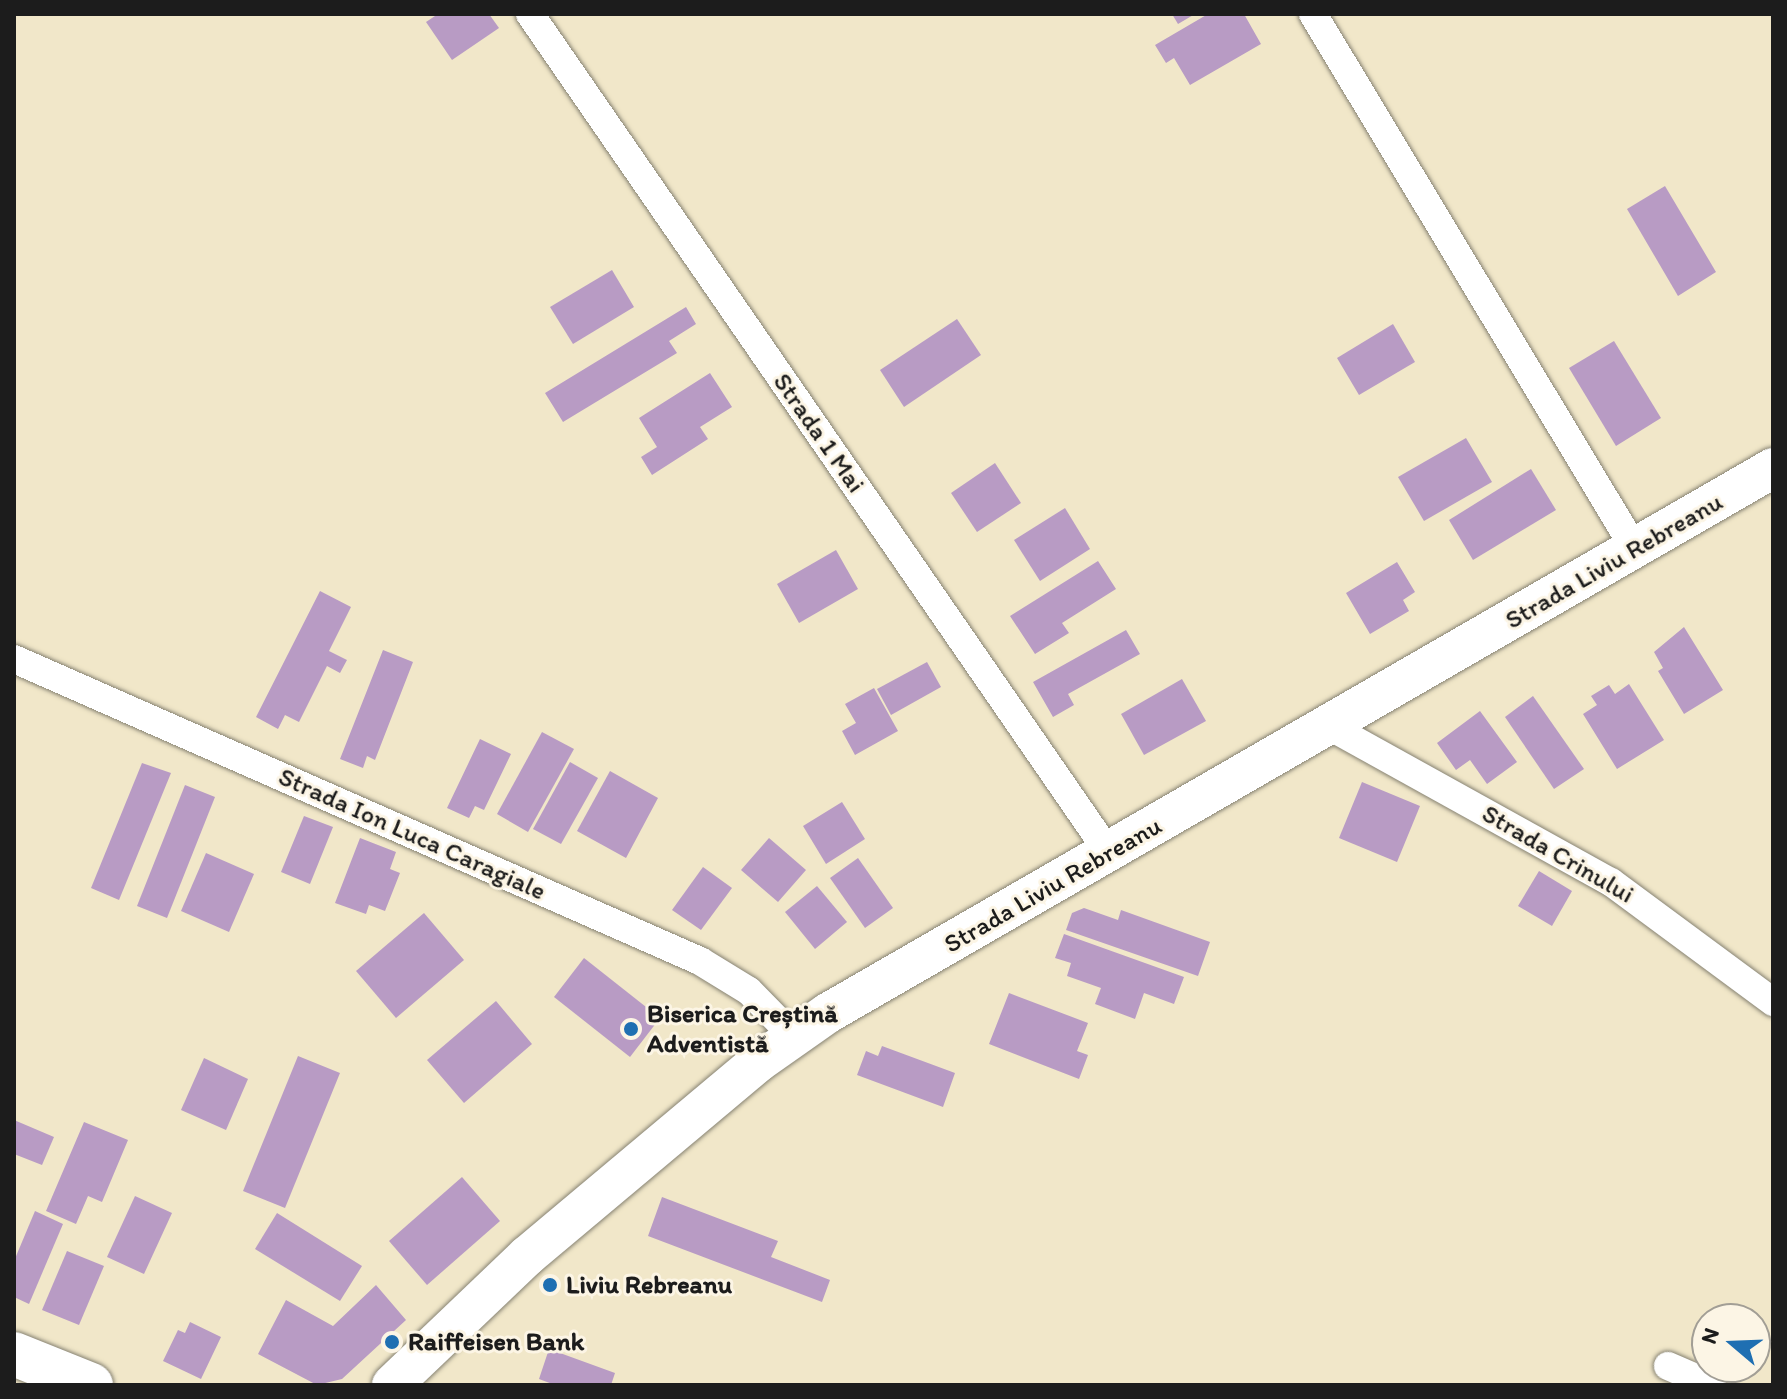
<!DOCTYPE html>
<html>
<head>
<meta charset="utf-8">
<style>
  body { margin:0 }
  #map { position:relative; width:1787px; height:1399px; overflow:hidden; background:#f1e7c9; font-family:Itim,sans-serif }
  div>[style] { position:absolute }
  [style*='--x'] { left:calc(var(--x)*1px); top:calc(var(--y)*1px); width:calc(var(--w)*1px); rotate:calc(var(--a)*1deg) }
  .building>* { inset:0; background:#b89bc4 }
  .roads { filter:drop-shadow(0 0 2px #868272) drop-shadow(0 0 2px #868272) }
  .minor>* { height:28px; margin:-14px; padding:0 14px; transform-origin:14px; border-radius:14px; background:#fff }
  .secondary>* { height:40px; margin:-20px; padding:0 20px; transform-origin:20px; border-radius:20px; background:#fff }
  .trunk>* { height:44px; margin:-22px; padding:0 22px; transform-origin:22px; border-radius:22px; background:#fff }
  .dots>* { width:22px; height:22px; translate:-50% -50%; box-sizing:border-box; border:4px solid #fcf5e5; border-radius:50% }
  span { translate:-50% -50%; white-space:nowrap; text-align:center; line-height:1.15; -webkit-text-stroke:6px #fcf5e5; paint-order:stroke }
  .street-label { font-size:26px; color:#1c1c1c }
  .poi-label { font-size:26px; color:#1c1c1c; font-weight:700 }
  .left { translate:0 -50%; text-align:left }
  .frame { position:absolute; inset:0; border:16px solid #1c1c1c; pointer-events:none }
  .north { position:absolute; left:1691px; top:1303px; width:80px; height:80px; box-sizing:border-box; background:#fcf5e5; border:2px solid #a29e95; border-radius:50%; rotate:289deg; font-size:22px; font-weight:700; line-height:32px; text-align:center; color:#1c1c1c }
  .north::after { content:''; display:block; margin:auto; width:28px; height:36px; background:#1f6fb2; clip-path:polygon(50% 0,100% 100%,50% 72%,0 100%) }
</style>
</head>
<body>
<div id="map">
  <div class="building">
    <div style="clip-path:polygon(438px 14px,489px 14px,499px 28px,452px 60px,426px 22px)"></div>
    <div style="clip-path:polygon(1172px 14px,1195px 14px,1178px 24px)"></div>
    <div style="clip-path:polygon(1208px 14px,1244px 14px,1261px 44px,1190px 85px,1174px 58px,1166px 63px,1155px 45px)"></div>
    <div style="clip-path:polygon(1665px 186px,1716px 272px,1678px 296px,1627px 209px)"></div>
    <div style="clip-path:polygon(612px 270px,634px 307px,573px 344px,550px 307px)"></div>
    <div style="clip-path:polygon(686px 307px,696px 324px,669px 341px,677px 353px,563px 422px,545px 393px)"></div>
    <div style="clip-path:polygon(957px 319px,981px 355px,904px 407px,880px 370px)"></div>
    <div style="clip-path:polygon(1393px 324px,1415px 362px,1359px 395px,1337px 358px)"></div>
    <div style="clip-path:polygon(1614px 341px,1661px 418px,1616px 446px,1569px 368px)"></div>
    <div style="clip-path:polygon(710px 373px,732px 407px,700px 427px,708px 439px,652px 475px,641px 457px,657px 447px,639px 418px)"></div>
    <div style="clip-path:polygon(1466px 438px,1492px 482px,1424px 521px,1398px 477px)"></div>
    <div style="clip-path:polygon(995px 463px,1021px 503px,977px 532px,951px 493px)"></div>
    <div style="clip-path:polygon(1531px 469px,1556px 510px,1473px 560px,1449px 520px)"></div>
    <div style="clip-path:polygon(1065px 508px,1090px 549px,1040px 581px,1014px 540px)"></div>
    <div style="clip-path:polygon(836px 550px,858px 589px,799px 623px,777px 584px)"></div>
    <div style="clip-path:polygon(1098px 561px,1116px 589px,1062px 623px,1069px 633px,1035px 654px,1010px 616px)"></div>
    <div style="clip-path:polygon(1397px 562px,1415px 592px,1403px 600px,1409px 611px,1370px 634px,1346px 593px)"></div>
    <div style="clip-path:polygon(320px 591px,351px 607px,329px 651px,347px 660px,340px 673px,327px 666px,299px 722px,285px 715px,278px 729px,256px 717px)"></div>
    <div style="clip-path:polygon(1684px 627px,1723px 690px,1684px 714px,1658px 671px,1663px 668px,1654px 652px)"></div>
    <div style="clip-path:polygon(1126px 630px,1140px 654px,1068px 694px,1074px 705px,1053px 717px,1033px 682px)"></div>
    <div style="clip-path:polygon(383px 650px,413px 662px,375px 760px,367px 756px,363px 768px,340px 759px)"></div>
    <div style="clip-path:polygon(927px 662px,941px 687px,891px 715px,877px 689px)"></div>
    <div style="clip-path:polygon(1182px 679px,1206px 721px,1144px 755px,1121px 714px)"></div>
    <div style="clip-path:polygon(1629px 684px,1664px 740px,1617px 769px,1583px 714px,1597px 705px,1591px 696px,1609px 685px,1615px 694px)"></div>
    <div style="clip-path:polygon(874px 688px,898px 731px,855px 755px,842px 731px,856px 723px,845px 704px)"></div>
    <div style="clip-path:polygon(1533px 696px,1584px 769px,1554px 789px,1505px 717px)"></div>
    <div style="clip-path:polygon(1480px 711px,1517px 762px,1487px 784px,1470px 760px,1456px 770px,1437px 743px)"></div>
    <div style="clip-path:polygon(542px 732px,574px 749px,528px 832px,497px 814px)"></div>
    <div style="clip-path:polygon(480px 739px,511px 754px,484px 810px,475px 806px,469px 818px,447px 808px)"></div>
    <div style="clip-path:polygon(570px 762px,598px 778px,561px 844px,533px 829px)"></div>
    <div style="clip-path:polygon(142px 763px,171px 773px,119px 900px,91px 888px)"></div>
    <div style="clip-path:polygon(610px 771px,658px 798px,626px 858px,577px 831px)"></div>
    <div style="clip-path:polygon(1362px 782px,1420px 806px,1397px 862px,1339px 838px)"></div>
    <div style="clip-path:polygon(185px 785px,215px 797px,167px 918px,137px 906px)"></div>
    <div style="clip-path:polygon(842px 802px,865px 839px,826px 864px,803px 826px)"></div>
    <div style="clip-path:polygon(304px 816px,333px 827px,310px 884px,281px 872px)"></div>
    <div style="clip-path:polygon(360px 838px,396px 852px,390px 869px,400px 873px,385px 911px,369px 905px,366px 914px,335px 903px)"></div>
    <div style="clip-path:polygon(769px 838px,806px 870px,778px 902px,741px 870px)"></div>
    <div style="clip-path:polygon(206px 853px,254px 874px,229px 932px,181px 911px)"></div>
    <div style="clip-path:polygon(858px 858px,893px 908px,865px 928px,830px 878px)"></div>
    <div style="clip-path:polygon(703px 867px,732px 888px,701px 930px,672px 910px)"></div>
    <div style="clip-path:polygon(1539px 871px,1572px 891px,1552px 926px,1518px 906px)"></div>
    <div style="clip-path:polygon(817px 886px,847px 922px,815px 949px,785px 912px)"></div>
    <div style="clip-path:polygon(1084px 908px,1118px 920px,1121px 910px,1210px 942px,1198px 976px,1066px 930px,1072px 913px)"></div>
    <div style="clip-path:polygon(424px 913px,464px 960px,396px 1018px,356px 971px)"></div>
    <div style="clip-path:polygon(1064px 934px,1184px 977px,1174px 1004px,1144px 993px,1135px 1019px,1095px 1004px,1101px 988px,1067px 976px,1071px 963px,1055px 958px)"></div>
    <div style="clip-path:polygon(584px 958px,660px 1018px,630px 1057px,554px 997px)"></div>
    <div style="clip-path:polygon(1009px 993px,1088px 1023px,1077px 1051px,1088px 1055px,1079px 1079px,989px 1044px)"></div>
    <div style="clip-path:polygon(496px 1001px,532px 1044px,464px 1103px,427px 1060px)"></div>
    <div style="clip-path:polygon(882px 1046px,955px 1073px,943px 1107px,857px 1075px,866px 1051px,878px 1056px)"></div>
    <div style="clip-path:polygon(298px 1056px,340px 1073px,285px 1208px,243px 1191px)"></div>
    <div style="clip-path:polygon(204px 1058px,248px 1079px,226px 1130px,181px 1110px)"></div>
    <div style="clip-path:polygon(14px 1120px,54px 1137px,42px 1165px,14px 1154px)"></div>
    <div style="clip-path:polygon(84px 1122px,128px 1140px,102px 1202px,88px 1196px,76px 1224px,46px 1211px)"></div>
    <div style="clip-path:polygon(462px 1177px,500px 1221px,427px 1285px,389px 1241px)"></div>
    <div style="clip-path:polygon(135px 1196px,172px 1213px,144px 1274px,107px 1257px)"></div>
    <div style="clip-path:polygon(662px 1197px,778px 1241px,771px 1257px,830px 1280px,822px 1302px,648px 1236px)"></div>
    <div style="clip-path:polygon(35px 1211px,63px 1224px,29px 1304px,14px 1297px,14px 1261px)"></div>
    <div style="clip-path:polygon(277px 1213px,362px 1266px,340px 1301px,255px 1249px)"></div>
    <div style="clip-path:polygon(67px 1251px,104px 1266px,79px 1325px,42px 1310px)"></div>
    <div style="clip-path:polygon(376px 1285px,406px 1320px,342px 1379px,317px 1385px,258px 1354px,286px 1300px,333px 1326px)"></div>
    <div style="clip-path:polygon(190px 1322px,221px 1337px,201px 1379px,163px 1361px,178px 1330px,185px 1333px)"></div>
    <div style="clip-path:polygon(549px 1349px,615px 1373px,611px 1385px,555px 1385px,539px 1379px)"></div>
  </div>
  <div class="roads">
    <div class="minor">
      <div style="--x:530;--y:14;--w:1019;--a:55.39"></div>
      <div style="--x:1313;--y:14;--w:624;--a:58.96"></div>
      <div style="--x:14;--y:659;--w:750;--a:23.76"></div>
      <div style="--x:700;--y:961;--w:57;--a:31.5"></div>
      <div style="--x:749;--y:991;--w:63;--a:45.6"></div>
      <div style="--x:1331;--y:727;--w:320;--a:29"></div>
      <div style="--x:1611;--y:882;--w:202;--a:36.5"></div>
      <div style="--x:1668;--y:1366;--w:48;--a:23.4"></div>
    </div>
    <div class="secondary">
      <div style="--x:392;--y:1385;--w:187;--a:-43.7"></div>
      <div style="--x:527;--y:1256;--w:300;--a:-40"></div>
      <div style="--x:757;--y:1063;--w:87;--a:-35.2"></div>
      <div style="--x:828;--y:1013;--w:1091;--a:-29.97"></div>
    </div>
    <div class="trunk">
      <div style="--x:14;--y:1354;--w:83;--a:21.9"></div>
    </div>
  </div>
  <div class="dots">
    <div style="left:631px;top:1029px;background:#1f6fb2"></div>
    <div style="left:550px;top:1285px;background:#1f6fb2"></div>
    <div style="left:392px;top:1342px;background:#1f6fb2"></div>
  </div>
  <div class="street-label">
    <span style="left:819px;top:433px;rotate:55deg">Strada 1 Mai</span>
    <span style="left:1614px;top:561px;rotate:-30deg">Strada Liviu Rebreanu</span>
    <span style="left:412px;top:834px;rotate:24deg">Strada Ion Luca Caragiale</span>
    <span style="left:1558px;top:854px;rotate:30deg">Strada Crinului</span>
    <span style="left:1053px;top:885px;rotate:-30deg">Strada Liviu Rebreanu</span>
  </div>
  <div class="poi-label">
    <span class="left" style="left:647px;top:1029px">Biserica Creștină<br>Adventistă</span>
    <span class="left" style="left:566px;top:1285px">Liviu Rebreanu</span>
    <span class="left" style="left:408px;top:1342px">Raiffeisen Bank</span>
  </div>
  <div class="frame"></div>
  <div class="north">N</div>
</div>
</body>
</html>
